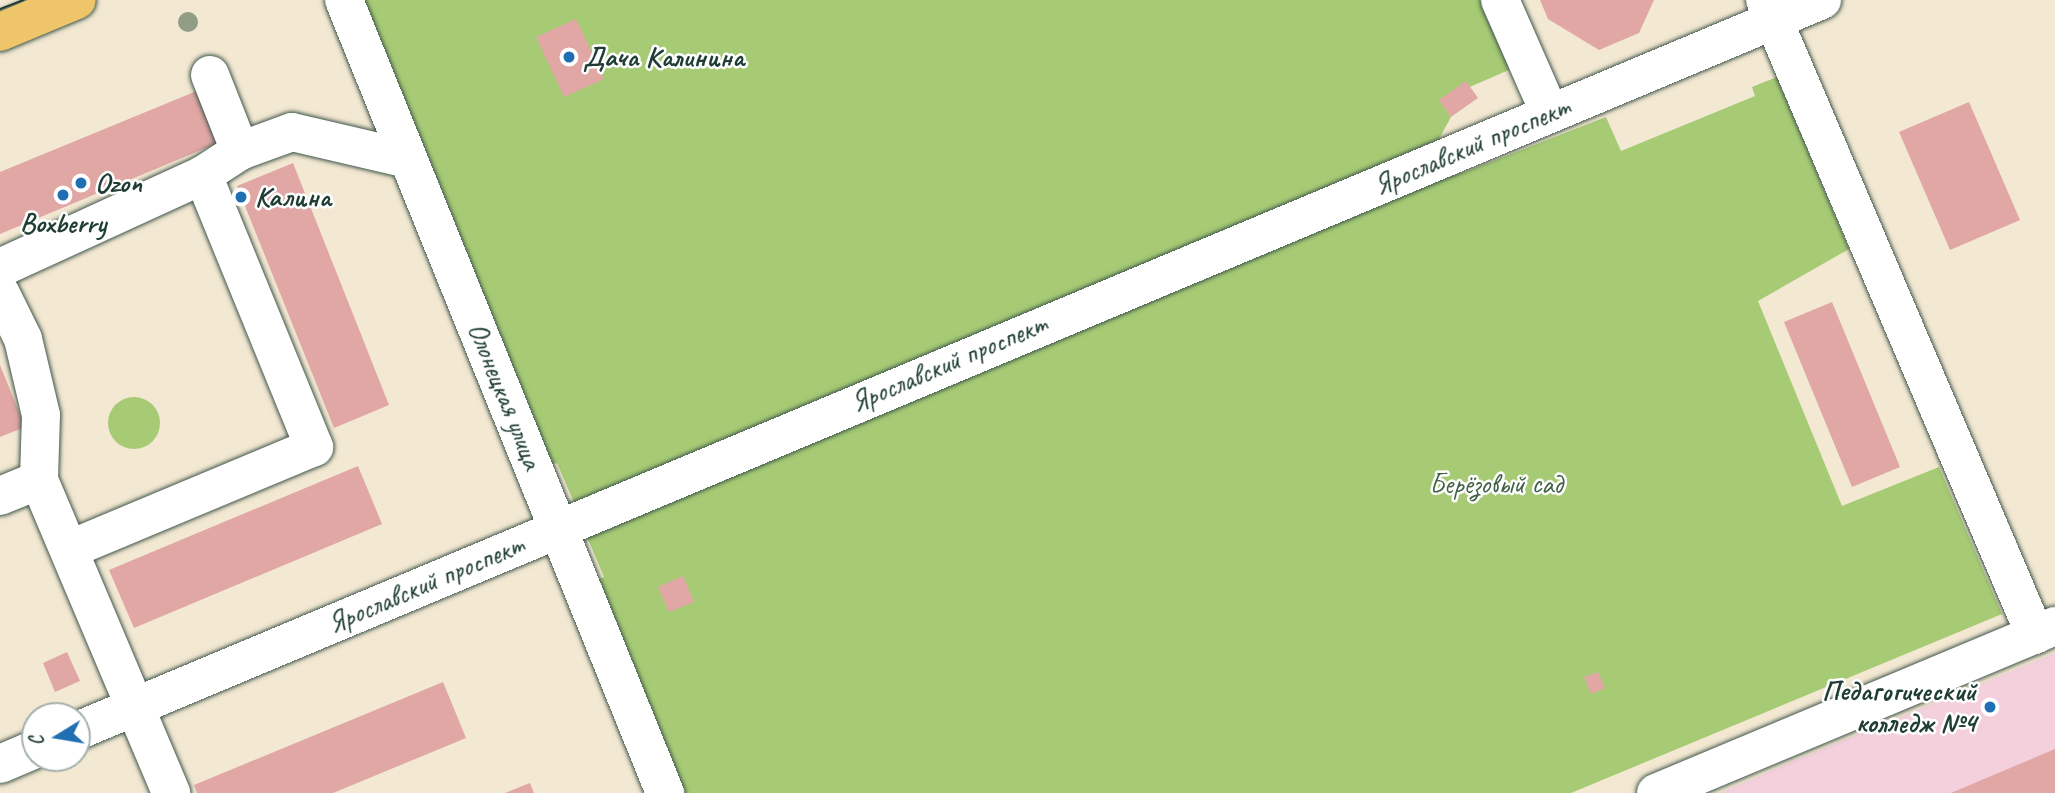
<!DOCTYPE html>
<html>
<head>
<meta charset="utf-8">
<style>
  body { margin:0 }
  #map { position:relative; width:2055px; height:793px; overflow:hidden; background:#f3e8d2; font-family:Caveat,sans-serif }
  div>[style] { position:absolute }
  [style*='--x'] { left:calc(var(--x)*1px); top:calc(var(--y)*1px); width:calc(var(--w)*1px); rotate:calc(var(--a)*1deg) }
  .built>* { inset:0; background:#f4cfdc }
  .green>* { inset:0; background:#a7cb75 }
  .round { border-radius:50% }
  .building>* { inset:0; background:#e0a7a5 }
  .roads { filter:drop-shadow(0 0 2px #3f574c) drop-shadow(0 0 2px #3f574c) }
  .minor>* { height:38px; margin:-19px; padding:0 19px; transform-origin:19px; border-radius:19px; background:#fff }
  .major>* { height:38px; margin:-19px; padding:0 19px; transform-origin:19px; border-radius:19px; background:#eec569 }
  .tram>* { height:2px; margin:-1px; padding:0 1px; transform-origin:1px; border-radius:1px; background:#1f3d34 }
  .trees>* { width:20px; height:20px; margin:-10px; border-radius:50%; background:#919d84 }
  .dots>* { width:19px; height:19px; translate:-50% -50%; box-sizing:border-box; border:4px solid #fff; border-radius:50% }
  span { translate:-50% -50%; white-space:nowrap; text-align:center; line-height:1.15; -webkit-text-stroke:5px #fff; paint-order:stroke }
  .poi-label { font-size:28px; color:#1f3d34; font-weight:700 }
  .left { translate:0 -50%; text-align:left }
  .right { translate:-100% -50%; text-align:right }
  .street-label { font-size:28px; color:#1f3d34 }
  .park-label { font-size:28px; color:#416044 }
  .north { position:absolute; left:21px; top:702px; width:70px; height:70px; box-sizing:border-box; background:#fff; border:2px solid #a5b1ae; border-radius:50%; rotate:259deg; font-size:19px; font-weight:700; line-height:28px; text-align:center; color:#1f3d34 }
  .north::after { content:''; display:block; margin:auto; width:24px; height:32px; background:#1f6fb2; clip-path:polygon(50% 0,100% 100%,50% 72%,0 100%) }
</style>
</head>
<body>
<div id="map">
  <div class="built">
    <div style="clip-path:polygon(2055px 653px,2055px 793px,1720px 793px,1796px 760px)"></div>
  </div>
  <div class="green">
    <div style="clip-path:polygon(357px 0,1481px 0,1511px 69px,1440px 100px,1451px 117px,1434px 148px,576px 507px,557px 463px,544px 467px)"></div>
    <div style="clip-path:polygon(1777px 77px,1849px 249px,1758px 301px,1842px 506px,1939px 467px,2002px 614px,1571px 793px,676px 793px,593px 582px,604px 577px,585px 532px,1394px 191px,1465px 172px,1606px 117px,1621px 151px,1755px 96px,1752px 87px)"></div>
    <div class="round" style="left:108px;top:397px;width:52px;height:52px"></div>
  </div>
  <div class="building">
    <div style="clip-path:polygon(1540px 0,1654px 0,1639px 33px,1599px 50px,1548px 19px)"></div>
    <div style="clip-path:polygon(576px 19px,604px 79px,564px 97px,536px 37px)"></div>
    <div style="clip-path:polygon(1466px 81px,1478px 98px,1451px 117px,1439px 100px)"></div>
    <div style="clip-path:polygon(204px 88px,225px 140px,0 234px,0 172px)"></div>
    <div style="clip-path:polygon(1969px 102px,2020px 220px,1950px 250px,1899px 132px)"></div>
    <div style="clip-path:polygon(293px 163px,389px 405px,334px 428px,237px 186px)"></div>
    <div style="clip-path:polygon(1832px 302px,1900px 467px,1852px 487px,1784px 322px)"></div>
    <div style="clip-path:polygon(0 365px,25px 427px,0 437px)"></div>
    <div style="clip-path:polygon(358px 466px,382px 524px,134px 628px,109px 570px)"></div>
    <div style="clip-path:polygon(683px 576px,694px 602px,669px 612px,658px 587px)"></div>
    <div style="clip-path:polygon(67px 652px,80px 681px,55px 692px,43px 663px)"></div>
    <div style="clip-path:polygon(1598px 672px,1605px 688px,1591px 694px,1584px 677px)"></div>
    <div style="clip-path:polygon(443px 682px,466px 738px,333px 793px,197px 793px,194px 785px)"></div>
    <div style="clip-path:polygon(2055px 749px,2055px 793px,1951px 793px)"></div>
    <div style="clip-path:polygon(530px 783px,534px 793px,505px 793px)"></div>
  </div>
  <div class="roads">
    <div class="minor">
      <div style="--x:344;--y:0;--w:856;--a:67.96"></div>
      <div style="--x:1500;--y:0;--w:124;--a:66.3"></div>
      <div style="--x:1765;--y:0;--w:690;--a:66.96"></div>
      <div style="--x:210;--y:75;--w:82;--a:68.5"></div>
      <div style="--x:203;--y:175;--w:44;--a:-33"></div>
      <div style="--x:240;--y:151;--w:55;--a:-20.1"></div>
      <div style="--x:292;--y:132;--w:119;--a:13.1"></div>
      <div style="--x:0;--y:268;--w:223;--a:-24.6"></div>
      <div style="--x:203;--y:175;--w:294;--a:67.8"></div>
      <div style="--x:314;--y:447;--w:264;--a:157.3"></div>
      <div style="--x:0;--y:292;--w:52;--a:63.9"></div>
      <div style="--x:23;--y:339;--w:78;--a:76.7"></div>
      <div style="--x:41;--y:415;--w:65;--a:91.8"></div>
      <div style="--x:39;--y:480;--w:340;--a:67.1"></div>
      <div style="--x:0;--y:496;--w:42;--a:-22.3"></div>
      <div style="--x:77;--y:731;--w:1892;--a:-22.73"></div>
      <div style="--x:0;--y:764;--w:38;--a:-23"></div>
      <div style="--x:1656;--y:793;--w:433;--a:-22.7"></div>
    </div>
    <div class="major">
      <div style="--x:0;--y:32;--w:83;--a:-22.6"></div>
    </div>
  </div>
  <div class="tram">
    <div style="--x:0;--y:9;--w:25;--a:-21"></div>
  </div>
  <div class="trees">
    <div style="left:188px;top:22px"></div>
  </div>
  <div class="dots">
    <div style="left:569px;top:57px;background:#1f6fb2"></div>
    <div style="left:81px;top:183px;background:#1f6fb2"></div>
    <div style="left:63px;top:195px;background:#1f6fb2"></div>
    <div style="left:241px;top:197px;background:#1f6fb2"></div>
    <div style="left:1990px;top:707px;background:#1f6fb2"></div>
  </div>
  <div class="poi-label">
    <span class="left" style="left:583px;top:57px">Дача Калинина</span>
    <span class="left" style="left:95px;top:183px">Ozon</span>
    <span class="left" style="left:255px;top:197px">Калина</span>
    <span style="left:63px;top:223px">Boxberry</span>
    <span class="right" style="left:1976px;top:707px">Педагогический<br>колледж №4</span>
  </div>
  <div class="street-label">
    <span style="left:1472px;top:146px;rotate:-23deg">Ярославский проспект</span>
    <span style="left:949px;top:363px;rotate:-23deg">Ярославский проспект</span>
    <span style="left:505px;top:396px;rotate:68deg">Олонецкая улица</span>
    <span style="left:426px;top:584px;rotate:-23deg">Ярославский проспект</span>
  </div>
  <div class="park-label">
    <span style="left:1496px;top:484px">Берёзовый сад</span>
  </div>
  <div class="north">С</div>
</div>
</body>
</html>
